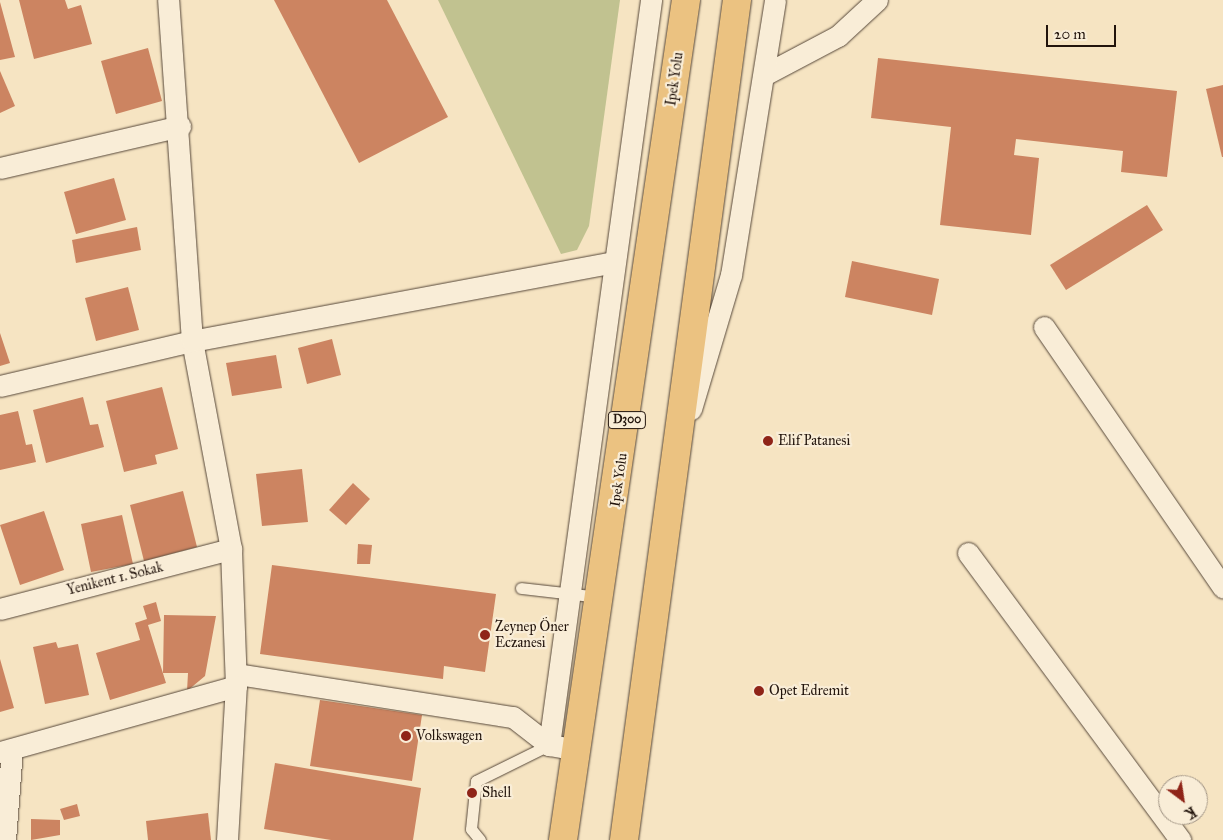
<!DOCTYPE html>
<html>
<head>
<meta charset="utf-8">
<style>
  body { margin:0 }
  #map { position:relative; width:1223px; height:840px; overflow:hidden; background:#f6e4c2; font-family:"IM FELL Great Primer",serif }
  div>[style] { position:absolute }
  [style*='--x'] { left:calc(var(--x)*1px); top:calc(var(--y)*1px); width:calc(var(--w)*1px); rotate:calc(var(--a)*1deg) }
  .green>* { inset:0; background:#c1c290 }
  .building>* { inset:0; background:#cc8461 }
  .roads { filter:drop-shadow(0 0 1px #57483a) drop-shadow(0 0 1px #57483a) }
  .lane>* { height:11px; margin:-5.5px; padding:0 5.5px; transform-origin:5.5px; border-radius:5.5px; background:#f9edd7 }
  .street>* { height:21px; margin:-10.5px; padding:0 10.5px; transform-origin:10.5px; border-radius:10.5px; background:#f9edd7 }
  .highway>* { height:28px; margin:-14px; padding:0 14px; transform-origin:14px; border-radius:14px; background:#ebc281 }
  .dots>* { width:14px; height:14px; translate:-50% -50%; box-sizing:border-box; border:2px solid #f9edd7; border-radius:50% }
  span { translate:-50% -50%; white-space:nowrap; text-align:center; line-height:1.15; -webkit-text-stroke:4.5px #f9edd7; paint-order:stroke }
  .shield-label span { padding:1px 4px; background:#f9edd7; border:1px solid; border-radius:4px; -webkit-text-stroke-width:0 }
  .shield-label { font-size:12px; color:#22140c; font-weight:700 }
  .street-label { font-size:14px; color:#22140c }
  .poi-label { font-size:14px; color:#22140c }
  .left { translate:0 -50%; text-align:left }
  .north { position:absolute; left:1158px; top:775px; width:50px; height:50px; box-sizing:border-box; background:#f9edd7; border:1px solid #a39686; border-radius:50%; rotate:149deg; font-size:14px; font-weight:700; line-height:20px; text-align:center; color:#22140c }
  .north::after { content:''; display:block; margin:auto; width:18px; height:22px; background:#8f2418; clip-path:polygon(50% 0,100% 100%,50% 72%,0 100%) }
  .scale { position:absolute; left:1046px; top:25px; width:70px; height:22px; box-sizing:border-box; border:2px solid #22140c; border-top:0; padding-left:6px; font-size:15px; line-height:18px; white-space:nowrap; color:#22140c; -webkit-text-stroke:4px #f9edd7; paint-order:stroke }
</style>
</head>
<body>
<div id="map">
  <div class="green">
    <div style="clip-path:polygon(438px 0,620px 0,589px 226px,577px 250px,561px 254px)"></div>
  </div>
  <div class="building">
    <div style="clip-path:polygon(19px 0,65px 0,68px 9px,81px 5px,92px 44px,34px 59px)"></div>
    <div style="clip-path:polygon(274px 0,387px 0,448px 117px,359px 163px)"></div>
    <div style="clip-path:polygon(0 2px,15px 57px,0 60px)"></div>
    <div style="clip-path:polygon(148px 48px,162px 101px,116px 114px,101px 61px)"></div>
    <div style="clip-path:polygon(878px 58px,1177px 91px,1167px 177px,1121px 172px,1123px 151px,1016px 139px,1014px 155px,1039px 158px,1031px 235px,940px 225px,951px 127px,871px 118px)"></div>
    <div style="clip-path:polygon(0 71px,15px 106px,0 113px)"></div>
    <div style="clip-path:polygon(1223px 85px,1223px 157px,1222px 157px,1206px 89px)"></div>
    <div style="clip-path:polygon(114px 178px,126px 220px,76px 234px,64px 192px)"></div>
    <div style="clip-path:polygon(1147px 205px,1163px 230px,1066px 290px,1050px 265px)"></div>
    <div style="clip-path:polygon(137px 227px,141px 250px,76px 263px,72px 240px)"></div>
    <div style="clip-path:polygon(852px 261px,939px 279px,932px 315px,845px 297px)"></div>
    <div style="clip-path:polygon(128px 287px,139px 330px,96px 341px,85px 298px)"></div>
    <div style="clip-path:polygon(0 333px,10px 363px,0 366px)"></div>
    <div style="clip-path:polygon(332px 339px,341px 375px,307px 384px,298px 348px)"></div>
    <div style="clip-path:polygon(276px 355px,282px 388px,232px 396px,226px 363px)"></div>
    <div style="clip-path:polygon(162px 387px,178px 449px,155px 455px,157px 464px,124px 472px,106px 401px)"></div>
    <div style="clip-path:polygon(83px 397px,90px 425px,98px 424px,104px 447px,46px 463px,33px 410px)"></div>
    <div style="clip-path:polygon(18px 411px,26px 445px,32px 444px,36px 462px,0 470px,0 415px)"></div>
    <div style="clip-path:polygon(302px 469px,308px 522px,262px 526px,256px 474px)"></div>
    <div style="clip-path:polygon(353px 483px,370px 499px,346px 525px,329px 510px)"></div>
    <div style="clip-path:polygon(183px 491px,197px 547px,144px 561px,130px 505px)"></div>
    <div style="clip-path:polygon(44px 511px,64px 570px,20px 585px,0 525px)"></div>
    <div style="clip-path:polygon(122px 515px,133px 564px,91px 572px,81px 524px)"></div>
    <div style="clip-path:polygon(358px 544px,372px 545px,370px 564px,357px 564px)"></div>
    <div style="clip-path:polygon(272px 565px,496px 594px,485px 672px,444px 666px,443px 679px,260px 654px)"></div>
    <div style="clip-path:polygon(156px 602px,161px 621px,148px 625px,166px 683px,110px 700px,96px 653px,140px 640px,135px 623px,147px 619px,143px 606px)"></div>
    <div style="clip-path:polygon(164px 615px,216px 616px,205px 676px,187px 691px,188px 673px,163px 673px)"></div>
    <div style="clip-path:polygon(56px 642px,58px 648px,78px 644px,89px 695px,45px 704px,33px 647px)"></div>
    <div style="clip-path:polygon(0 659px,14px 708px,0 712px)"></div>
    <div style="clip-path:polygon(320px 700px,422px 715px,412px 781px,310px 766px)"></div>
    <div style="clip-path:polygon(275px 763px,421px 788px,413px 840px,331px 840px,264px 829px)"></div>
    <div style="clip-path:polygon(77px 804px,80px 816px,64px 820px,60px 809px)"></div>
    <div style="clip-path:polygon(208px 813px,211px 840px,148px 840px,146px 821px)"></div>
    <div style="clip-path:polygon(31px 819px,60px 820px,60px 835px,31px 840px)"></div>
  </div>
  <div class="roads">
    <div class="lane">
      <div style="--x:521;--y:588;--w:80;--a:6.5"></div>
      <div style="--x:480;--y:840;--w:14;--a:-129"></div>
      <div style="--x:471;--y:829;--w:48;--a:-84.1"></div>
      <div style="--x:476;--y:781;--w:81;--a:-26.3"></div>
    </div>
    <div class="street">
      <div style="--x:764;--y:75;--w:84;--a:-27.8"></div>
      <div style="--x:838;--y:36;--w:53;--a:-42.7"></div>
      <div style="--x:0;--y:168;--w:185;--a:-13.1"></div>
      <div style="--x:1044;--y:327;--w:316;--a:55.5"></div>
      <div style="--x:0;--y:386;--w:197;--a:-13.2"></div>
      <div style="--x:192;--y:341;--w:428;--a:-10.6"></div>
      <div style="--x:691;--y:409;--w:140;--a:-73.4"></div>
      <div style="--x:731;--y:275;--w:278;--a:-80.9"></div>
      <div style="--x:968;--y:553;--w:357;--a:53.5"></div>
      <div style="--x:0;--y:609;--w:239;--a:-14.6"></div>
      <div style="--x:237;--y:674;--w:279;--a:8.9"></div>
      <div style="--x:513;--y:717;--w:46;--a:37.9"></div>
      <div style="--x:549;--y:745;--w:13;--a:9"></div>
      <div style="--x:549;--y:745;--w:752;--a:-82.2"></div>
      <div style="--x:0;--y:752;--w:245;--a:-15.6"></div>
      <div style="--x:236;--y:686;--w:137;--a:-92.1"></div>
      <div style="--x:231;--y:549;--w:212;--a:-100.6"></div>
      <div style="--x:192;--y:341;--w:342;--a:-94"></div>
      <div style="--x:5;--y:840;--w:91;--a:-85.6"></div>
      <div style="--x:227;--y:840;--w:154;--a:-86.7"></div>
    </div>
    <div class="highway">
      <div style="--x:563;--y:840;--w:849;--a:-81.67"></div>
      <div style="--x:624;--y:840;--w:848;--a:-82.34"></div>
    </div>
  </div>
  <div class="dots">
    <div style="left:768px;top:441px;background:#8f2418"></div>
    <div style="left:485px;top:635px;background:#8f2418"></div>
    <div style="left:759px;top:691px;background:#8f2418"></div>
    <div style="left:406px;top:736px;background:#8f2418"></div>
    <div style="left:472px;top:793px;background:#8f2418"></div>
  </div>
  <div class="shield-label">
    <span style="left:627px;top:420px">D300</span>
  </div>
  <div class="street-label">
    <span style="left:675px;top:79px;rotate:-82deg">Ipek Yolu</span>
    <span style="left:619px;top:480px;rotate:-82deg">Ipek Yolu</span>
    <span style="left:115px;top:579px;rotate:-14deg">Yenikent 1. Sokak</span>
  </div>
  <div class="poi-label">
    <span class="left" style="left:778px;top:441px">Elif Patanesi</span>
    <span class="left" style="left:495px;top:635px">Zeynep Öner<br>Eczanesi</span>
    <span class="left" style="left:769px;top:691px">Opet Edremit</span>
    <span class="left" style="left:416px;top:736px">Volkswagen</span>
    <span class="left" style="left:482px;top:793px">Shell</span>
  </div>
  <div class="north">K</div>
  <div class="scale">20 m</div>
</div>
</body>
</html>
